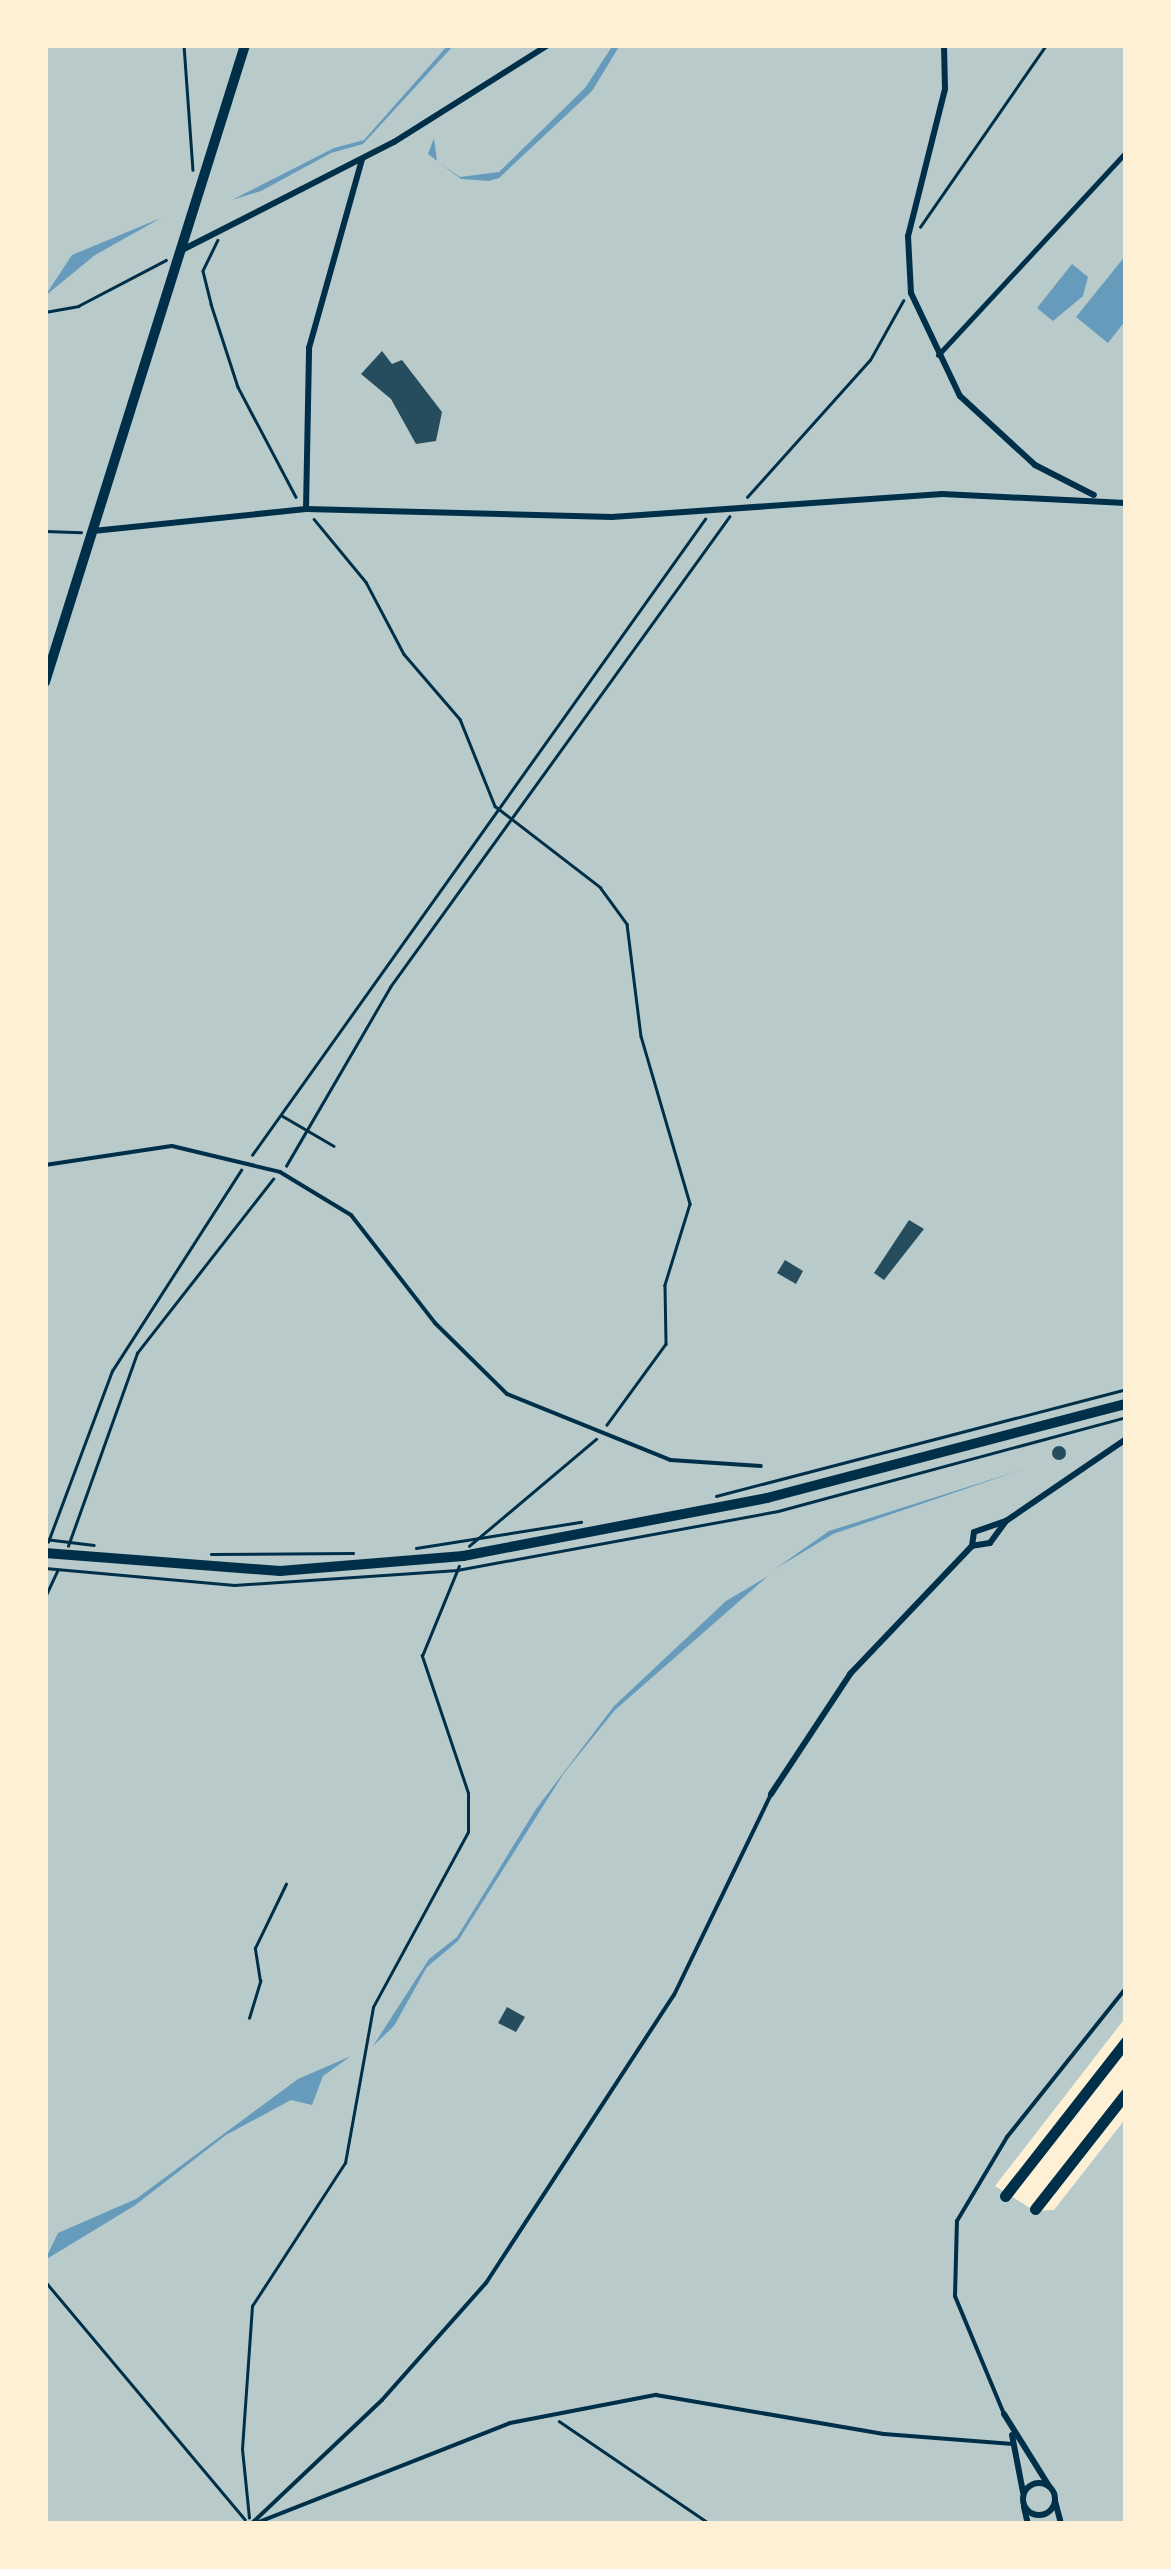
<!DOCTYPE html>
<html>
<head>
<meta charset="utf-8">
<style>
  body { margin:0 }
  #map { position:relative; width:1171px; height:2569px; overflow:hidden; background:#fdf0d5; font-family:"PT Sans Narrow",sans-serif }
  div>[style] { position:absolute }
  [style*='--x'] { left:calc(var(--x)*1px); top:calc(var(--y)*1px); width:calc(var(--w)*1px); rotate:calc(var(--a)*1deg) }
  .green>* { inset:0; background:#b9caca }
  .water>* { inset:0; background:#669bbc }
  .building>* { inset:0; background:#264d5e }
  .round { border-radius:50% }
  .path>* { height:2.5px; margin:-1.25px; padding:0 1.25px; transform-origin:1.25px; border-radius:1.25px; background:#003049 }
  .service>* { height:4px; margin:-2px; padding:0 2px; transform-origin:2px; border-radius:2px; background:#003049 }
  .pedestrian>* { height:5px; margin:-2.5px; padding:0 2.5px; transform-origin:2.5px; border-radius:2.5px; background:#003049 }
  .minor>* { height:6px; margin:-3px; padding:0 3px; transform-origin:3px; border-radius:3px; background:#003049 }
  .minor>.ring { margin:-3px; padding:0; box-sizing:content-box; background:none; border:6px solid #003049; border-radius:50% }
  .secondary>* { height:10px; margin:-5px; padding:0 5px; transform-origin:5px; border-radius:5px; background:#003049 }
  .trunk>* { height:11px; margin:-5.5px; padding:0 5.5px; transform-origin:5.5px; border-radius:5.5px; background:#003049 }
  span { translate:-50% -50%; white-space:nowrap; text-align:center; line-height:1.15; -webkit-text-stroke:8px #fdf0d5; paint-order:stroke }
  .frame { position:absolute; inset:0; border:48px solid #fdf0d5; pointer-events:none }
</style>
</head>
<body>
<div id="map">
  <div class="green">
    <div style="clip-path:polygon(45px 45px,1126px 45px,1126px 2017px,995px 2186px,1035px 2211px,1054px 2210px,1126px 2118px,1126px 2524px,45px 2524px)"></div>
  </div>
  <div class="water">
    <div style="clip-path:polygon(448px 45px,454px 45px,363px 144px,331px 153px,261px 191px,232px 200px,334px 148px,364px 140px)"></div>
    <div style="clip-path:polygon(613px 45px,620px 45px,592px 91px,499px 178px,489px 181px,461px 179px,428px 154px,434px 138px,437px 161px,460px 177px,499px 172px,585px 88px)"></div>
    <div style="clip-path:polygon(161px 218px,95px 255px,45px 296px,72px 255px)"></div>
    <div style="clip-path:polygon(1126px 255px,1126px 320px,1108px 343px,1076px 317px)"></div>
    <div style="clip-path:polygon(1072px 264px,1088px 277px,1083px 296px,1053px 321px,1037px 308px)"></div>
    <div style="clip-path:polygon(1024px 1469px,833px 1534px,775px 1569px,829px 1531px)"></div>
    <div style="clip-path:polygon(768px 1576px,615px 1710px,564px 1773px,458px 1941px,427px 1967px,394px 2026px,373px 2046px,429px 1959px,457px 1937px,536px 1809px,614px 1706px,726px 1601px)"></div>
    <div style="clip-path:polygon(351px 2056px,323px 2076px,312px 2105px,291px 2100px,226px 2135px,134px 2206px,45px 2260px,58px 2233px,136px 2199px,298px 2079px)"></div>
  </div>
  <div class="building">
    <div style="clip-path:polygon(382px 351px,392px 364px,402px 360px,442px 412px,436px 441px,416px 444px,391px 399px,361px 374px)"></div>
    <div style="clip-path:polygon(909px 1220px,924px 1229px,884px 1280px,874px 1273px)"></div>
    <div style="clip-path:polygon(785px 1260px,803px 1271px,796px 1284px,777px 1273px)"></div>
    <div class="round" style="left:1052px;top:1446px;width:14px;height:14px"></div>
    <div style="clip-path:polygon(507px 2007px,525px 2017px,516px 2032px,498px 2023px)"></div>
  </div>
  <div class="path">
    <div style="--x:184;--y:45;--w:125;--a:85.9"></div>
    <div style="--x:920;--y:227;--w:221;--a:-55.3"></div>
    <div style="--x:218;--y:240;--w:34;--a:116"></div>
    <div style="--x:203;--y:271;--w:34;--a:76"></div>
    <div style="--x:211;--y:304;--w:87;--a:72"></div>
    <div style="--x:238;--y:387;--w:124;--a:62.2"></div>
    <div style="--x:45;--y:312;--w:34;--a:-10"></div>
    <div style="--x:78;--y:306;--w:99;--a:-27.6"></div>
    <div style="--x:747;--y:497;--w:184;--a:-48.1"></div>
    <div style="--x:870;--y:360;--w:68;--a:-60.8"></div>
    <div style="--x:314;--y:519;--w:82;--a:50.5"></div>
    <div style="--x:366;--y:582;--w:81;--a:62.2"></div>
    <div style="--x:404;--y:654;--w:86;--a:49.3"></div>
    <div style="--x:460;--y:719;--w:94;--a:68.1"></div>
    <div style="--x:495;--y:806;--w:133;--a:37.6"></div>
    <div style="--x:600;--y:887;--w:46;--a:53.9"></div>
    <div style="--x:627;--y:924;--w:113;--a:82.9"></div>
    <div style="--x:641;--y:1036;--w:175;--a:73.7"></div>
    <div style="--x:690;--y:1204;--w:85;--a:107.2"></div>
    <div style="--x:665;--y:1285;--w:59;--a:89"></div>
    <div style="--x:666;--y:1344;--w:100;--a:126.1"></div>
    <div style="--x:45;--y:531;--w:36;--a:2"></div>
    <div style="--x:281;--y:1115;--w:61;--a:30.3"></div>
    <div style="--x:252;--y:1155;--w:781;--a:-54.54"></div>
    <div style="--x:286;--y:1166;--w:207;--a:-59.8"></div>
    <div style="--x:390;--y:987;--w:580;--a:-54.2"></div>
    <div style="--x:716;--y:1496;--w:424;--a:-14.6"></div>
    <div style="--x:45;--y:1539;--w:49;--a:7"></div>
    <div style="--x:48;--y:1542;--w:183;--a:-69.5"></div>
    <div style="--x:112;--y:1371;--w:239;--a:-57.3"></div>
    <div style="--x:68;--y:1546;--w:205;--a:-70.3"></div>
    <div style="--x:137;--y:1353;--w:221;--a:-52"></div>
    <div style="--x:469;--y:1546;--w:166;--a:-40.1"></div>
    <div style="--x:416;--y:1548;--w:167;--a:-9"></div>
    <div style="--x:211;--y:1554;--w:142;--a:-0.4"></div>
    <div style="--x:45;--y:1568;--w:190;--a:5.1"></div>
    <div style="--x:234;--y:1585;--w:224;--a:-3.8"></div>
    <div style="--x:457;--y:1570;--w:326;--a:-10.4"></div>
    <div style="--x:778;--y:1511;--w:360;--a:-15.1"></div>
    <div style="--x:45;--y:1597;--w:29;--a:-65"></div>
    <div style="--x:249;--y:2018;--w:39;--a:-73"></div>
    <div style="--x:260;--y:1981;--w:33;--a:-99"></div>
    <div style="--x:255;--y:1948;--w:71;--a:-64.2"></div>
    <div style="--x:45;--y:2281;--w:311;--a:50"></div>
    <div style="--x:559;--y:2421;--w:183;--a:34.3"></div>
    <div style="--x:249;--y:2518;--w:69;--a:-95.8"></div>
    <div style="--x:242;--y:2449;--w:143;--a:-86"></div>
    <div style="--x:252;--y:2306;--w:171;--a:-57"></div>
    <div style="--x:345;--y:2163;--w:158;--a:-79.8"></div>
    <div style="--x:373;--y:2007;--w:199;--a:-61.5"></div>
    <div style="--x:468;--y:1832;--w:39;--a:-90"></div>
    <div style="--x:468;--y:1793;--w:145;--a:-108.6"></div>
    <div style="--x:422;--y:1656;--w:97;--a:-67.7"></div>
  </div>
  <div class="service">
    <div style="--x:45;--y:1165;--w:128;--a:-8.5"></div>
    <div style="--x:172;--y:1146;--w:111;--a:13.5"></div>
    <div style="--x:280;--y:1172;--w:83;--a:31.2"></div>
    <div style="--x:351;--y:1215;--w:137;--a:52.1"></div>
    <div style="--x:435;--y:1323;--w:101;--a:44.6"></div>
    <div style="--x:507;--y:1394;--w:176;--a:22"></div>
    <div style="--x:670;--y:1460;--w:91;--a:3.8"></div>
    <div style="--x:1004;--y:2414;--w:128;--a:-112.6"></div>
    <div style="--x:955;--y:2296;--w:75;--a:-88.5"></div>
    <div style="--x:957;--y:2221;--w:98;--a:-59.2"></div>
    <div style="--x:1007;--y:2137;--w:191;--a:-51.4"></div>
    <div style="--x:251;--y:2524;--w:180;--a:-43.4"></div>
    <div style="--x:382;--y:2400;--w:157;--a:-48.4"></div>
    <div style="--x:486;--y:2283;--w:344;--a:-56.9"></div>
    <div style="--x:674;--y:1995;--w:223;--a:-64.2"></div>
    <div style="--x:254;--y:2524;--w:275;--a:-21.5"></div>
    <div style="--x:510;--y:2423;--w:149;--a:-10.9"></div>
    <div style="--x:656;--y:2395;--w:231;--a:9.7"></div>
    <div style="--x:884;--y:2434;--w:129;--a:4.4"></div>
  </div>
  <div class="pedestrian">
    <div style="--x:938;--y:355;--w:277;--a:-47.2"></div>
  </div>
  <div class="minor">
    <div style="--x:944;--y:45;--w:44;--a:88.7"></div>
    <div style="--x:945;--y:89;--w:152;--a:104.1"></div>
    <div style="--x:908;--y:236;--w:57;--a:87"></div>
    <div style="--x:911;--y:293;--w:114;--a:64.6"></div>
    <div style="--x:960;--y:396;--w:102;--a:42.6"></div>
    <div style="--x:1035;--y:465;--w:66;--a:27"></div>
    <div style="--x:182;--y:250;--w:238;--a:-27"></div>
    <div style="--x:394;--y:142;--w:182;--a:-32.2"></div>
    <div style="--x:306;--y:509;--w:161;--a:-88.9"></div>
    <div style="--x:309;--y:348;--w:196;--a:-74.3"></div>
    <div style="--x:93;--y:531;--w:214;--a:-5.9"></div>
    <div style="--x:306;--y:509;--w:306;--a:1.5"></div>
    <div style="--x:612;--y:517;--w:331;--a:-4"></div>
    <div style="--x:942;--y:494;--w:184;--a:2.8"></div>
    <div style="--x:1006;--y:1521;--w:27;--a:126"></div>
    <div style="--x:990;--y:1543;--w:18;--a:171"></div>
    <div style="--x:972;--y:1546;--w:14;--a:-82"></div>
    <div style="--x:974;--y:1532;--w:34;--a:-19"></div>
    <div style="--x:1006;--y:1521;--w:145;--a:-34.3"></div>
    <div style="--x:771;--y:1794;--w:144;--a:-56.6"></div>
    <div style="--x:850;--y:1674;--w:177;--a:-46.4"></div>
    <div style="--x:1004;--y:2414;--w:85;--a:58"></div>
    <div style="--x:1012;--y:2435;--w:58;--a:79.1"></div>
    <div class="ring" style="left:1023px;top:2483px;width:26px;height:26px"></div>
    <div style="--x:1055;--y:2501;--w:24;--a:75"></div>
    <div style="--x:1024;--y:2507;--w:17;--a:77"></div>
  </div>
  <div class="secondary">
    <div style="--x:45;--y:682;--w:668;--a:-72.57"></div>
    <div style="--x:45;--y:1553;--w:236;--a:4.4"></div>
    <div style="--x:280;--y:1571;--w:184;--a:-4.7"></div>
    <div style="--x:463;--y:1556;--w:309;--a:-10.8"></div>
    <div style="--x:767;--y:1498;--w:371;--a:-14.7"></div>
  </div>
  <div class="trunk">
    <div style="--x:1005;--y:2196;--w:197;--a:-52"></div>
    <div style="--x:1035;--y:2209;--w:147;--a:-51.9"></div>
  </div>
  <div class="frame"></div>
</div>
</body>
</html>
